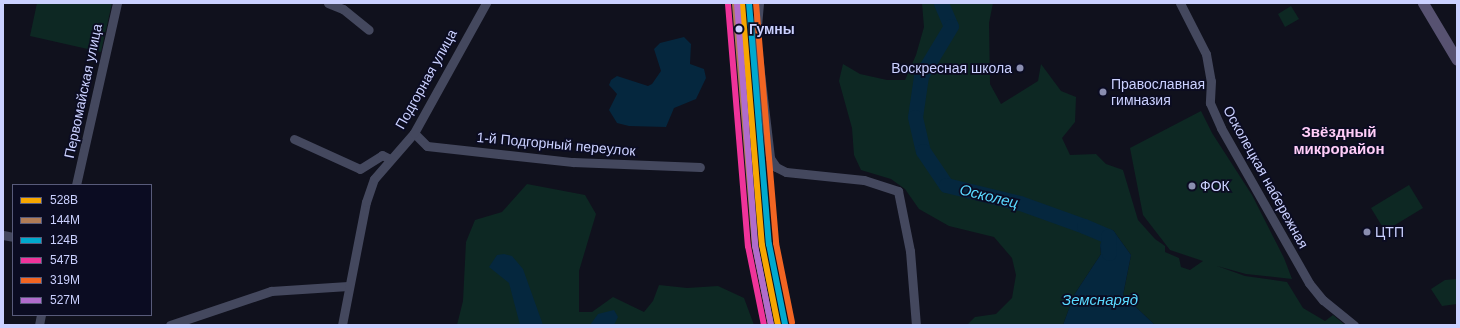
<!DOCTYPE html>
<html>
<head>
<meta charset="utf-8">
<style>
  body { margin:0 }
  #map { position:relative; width:1460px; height:328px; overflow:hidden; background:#10111d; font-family:Helvetica,sans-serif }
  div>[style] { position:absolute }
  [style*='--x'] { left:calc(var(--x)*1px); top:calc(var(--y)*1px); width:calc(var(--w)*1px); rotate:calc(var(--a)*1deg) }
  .green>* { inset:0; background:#0d2823 }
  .water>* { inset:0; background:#05273e }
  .river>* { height:15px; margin:-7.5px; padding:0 7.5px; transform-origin:7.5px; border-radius:7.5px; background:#05273e }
  .minor>* { height:9px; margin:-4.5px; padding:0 4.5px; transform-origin:4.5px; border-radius:4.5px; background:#44485e }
  .major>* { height:11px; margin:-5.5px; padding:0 5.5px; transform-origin:5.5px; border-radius:5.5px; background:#575271 }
  .rail-1>* { height:6px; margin:-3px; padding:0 3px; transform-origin:3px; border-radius:3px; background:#f7a600 }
  .rail-2>* { height:6px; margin:-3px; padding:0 3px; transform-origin:3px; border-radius:3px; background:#b07c57 }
  .rail-3>* { height:6px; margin:-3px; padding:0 3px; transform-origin:3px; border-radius:3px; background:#00a9ce }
  .rail-4>* { height:6px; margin:-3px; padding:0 3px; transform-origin:3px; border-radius:3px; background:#ef339a }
  .rail-5>* { height:6px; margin:-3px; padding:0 3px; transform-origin:3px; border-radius:3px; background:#f26522 }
  .rail-6>* { height:6px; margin:-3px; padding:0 3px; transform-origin:3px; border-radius:3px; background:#b06ccc }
  .dots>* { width:11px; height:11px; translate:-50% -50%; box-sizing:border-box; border:2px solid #0b0c22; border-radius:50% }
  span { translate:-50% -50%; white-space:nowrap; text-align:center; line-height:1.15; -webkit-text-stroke:3.5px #0b0c22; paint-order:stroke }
  .stop-label { font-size:14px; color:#cbd1ff; font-weight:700 }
  .left { translate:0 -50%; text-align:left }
  .poi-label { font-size:14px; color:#cbd1ff }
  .right { translate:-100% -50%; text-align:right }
  .street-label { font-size:14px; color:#cbd1ff }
  .neighbourhood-label { font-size:15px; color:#ffcdf8; font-weight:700 }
  .water-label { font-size:15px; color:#59d9ff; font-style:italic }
  .frame { position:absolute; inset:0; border:4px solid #cbd1ff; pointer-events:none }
  .legend { position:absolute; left:12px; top:184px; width:140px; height:132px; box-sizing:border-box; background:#0b0c22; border:1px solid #585b7a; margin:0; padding:5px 7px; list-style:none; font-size:12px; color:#cbd1ff }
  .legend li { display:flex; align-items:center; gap:8px; height:20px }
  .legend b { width:20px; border:1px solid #585b7a }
</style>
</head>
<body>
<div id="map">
  <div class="green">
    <div style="clip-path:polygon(37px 3px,112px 3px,101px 52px,30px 36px)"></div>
    <div style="clip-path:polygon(922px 3px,993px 3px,989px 23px,990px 84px,1001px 104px,1038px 81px,1041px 64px,1061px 91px,1076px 97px,1075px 122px,1062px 138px,1070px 155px,1096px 154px,1106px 164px,1123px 170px,1138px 220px,1155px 239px,1165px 246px,1165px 252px,1179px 258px,1181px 267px,1190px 270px,1203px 261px,1170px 250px,1143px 215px,1130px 148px,1201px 111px,1212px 133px,1252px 195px,1284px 258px,1292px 279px,1246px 274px,1217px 266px,1245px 276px,1287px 282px,1303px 308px,1325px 321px,1333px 315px,1345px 325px,1155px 325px,1123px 295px,1131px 255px,1113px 230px,1100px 245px,1101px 254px,1074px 295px,1063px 325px,967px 325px,975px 317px,996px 314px,1012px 298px,1016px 275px,1012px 258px,994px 237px,949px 226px,919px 209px,905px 189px,891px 179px,861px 170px,854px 155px,852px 128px,839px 81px,843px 64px,860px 74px,887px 80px,905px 80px,916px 55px,924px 27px)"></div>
    <div style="clip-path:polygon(1291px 6px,1299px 19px,1285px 27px,1278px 14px)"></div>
    <div style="clip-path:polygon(527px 184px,585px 195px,596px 214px,579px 271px,579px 312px,592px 312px,613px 297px,644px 312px,653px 301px,659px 285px,687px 288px,718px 286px,744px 298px,754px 325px,457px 325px,463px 301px,466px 242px,475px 220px,502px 212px)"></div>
    <div style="clip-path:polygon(1409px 185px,1423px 208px,1385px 231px,1371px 208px)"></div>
    <div style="clip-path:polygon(1457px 279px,1457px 304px,1442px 306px,1431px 289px,1445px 280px)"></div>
  </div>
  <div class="water">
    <div style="clip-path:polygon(684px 37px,691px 44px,690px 64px,704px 69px,706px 78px,696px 99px,674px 108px,666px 127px,629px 126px,617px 123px,609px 110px,617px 94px,609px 85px,611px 80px,617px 76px,648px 86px,652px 84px,661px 71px,654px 49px,660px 43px)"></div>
    <div style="clip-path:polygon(1113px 230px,1131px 255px,1123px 295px,1155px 325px,1063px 325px,1074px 295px,1101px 254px,1100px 245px,1105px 234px)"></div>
    <div style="clip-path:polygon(504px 254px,512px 256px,523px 269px,543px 325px,520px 325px,509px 283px,489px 267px,497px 255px)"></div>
    <div style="clip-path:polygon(614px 310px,618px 317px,614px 325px,590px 325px,598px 314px)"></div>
  </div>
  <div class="river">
    <div style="--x:941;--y:3;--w:25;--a:67"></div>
    <div style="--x:951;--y:26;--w:58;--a:121"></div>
    <div style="--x:921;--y:76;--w:41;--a:98.3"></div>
    <div style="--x:915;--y:117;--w:35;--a:77"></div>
    <div style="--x:923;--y:151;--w:41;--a:55.9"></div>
    <div style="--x:946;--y:185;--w:76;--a:13.7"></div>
    <div style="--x:1020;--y:203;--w:68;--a:19.8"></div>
    <div style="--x:1084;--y:226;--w:26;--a:23"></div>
    <div style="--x:1108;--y:236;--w:17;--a:87"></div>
  </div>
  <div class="minor">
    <div style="--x:328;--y:3;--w:16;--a:22"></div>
    <div style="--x:343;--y:9;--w:33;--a:39"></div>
    <div style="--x:759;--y:3;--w:35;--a:95"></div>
    <div style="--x:756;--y:38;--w:121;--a:83.3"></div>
    <div style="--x:770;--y:158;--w:11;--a:56"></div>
    <div style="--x:776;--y:167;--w:11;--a:27"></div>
    <div style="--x:786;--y:172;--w:78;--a:5.9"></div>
    <div style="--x:864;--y:180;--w:36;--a:18"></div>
    <div style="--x:898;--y:191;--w:61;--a:78.7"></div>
    <div style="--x:910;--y:251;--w:74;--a:85.4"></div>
    <div style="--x:1180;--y:3;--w:57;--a:63"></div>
    <div style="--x:1206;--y:54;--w:27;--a:80"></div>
    <div style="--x:1211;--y:81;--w:22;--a:93"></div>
    <div style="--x:1210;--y:103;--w:27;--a:66"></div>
    <div style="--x:1221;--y:128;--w:178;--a:60.4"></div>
    <div style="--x:1309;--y:283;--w:22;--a:51"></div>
    <div style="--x:1323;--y:300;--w:40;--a:39"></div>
    <div style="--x:414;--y:133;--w:18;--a:45"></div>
    <div style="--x:427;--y:146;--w:147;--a:6.3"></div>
    <div style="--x:573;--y:162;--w:127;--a:2.3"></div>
    <div style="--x:294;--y:139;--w:72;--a:24.4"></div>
    <div style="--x:360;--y:169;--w:26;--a:-32"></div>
    <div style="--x:382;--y:155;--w:9;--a:27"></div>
    <div style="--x:76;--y:185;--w:187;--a:-77.3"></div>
    <div style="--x:3;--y:235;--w:10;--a:11"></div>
    <div style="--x:39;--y:325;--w:10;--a:-79"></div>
    <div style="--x:170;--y:325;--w:107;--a:-18.6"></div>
    <div style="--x:271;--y:291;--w:77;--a:-3.7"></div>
    <div style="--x:342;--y:325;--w:125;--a:-79"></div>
    <div style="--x:366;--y:202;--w:24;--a:-71"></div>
    <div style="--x:374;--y:179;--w:61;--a:-49"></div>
    <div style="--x:414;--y:133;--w:149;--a:-61"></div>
  </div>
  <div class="major">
    <div style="--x:1423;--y:3;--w:66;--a:59.2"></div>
  </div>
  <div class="rail-1">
    <div style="--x:742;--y:3;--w:243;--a:85.3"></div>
    <div style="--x:762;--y:245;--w:82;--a:78.7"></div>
  </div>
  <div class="rail-2">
    <div style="--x:735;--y:4;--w:243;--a:85.3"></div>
    <div style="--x:755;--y:246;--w:81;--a:78.6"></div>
  </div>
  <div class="rail-3">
    <div style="--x:749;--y:3;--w:242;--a:85.3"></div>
    <div style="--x:769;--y:244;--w:82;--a:78.7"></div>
  </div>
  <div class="rail-4">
    <div style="--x:728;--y:4;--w:243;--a:85.3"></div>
    <div style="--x:748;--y:246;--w:81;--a:78.6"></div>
  </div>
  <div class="rail-5">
    <div style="--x:756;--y:3;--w:241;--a:85.2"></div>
    <div style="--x:776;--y:243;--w:81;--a:78.6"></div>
  </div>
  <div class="rail-6">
    <div style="--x:737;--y:3;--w:243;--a:85.7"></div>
    <div style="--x:755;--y:245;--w:82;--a:78.7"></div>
  </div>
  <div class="dots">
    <div style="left:739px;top:29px;background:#cbd1ff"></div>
    <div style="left:1020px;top:68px;background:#8a8eb0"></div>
    <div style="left:1103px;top:92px;background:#8a8eb0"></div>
    <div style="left:1192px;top:186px;background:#8a8eb0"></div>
    <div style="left:1367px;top:232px;background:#8a8eb0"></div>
  </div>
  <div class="stop-label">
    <span class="left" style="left:749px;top:29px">Гумны</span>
  </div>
  <div class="poi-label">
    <span class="right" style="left:1012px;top:68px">Воскресная школа</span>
    <span class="left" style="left:1111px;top:92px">Православная<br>гимназия</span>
    <span class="left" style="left:1200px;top:186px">ФОК</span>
    <span class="left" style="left:1375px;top:232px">ЦТП</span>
  </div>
  <div class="street-label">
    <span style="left:426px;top:79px;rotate:-61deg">Подгорная улица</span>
    <span style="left:83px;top:91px;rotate:-78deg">Первомайская улица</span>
    <span style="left:556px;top:144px;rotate:5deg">1-й Подгорный переулок</span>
    <span style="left:1266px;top:177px;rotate:61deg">Осколецкая набережная</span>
  </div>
  <div class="neighbourhood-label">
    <span style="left:1339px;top:140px">Звёздный<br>микрорайон</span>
  </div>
  <div class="water-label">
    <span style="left:989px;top:196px;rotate:14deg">Осколец</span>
    <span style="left:1100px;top:300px">Земснаряд</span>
  </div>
  <div class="frame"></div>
  <ul class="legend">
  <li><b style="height:5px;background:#f7a600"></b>528В</li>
  <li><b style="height:5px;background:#b07c57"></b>144М</li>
  <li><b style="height:5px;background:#00a9ce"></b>124В</li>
  <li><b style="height:5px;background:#ef339a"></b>547В</li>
  <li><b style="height:5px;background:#f26522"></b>319М</li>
  <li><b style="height:5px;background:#b06ccc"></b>527М</li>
  </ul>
</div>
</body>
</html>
